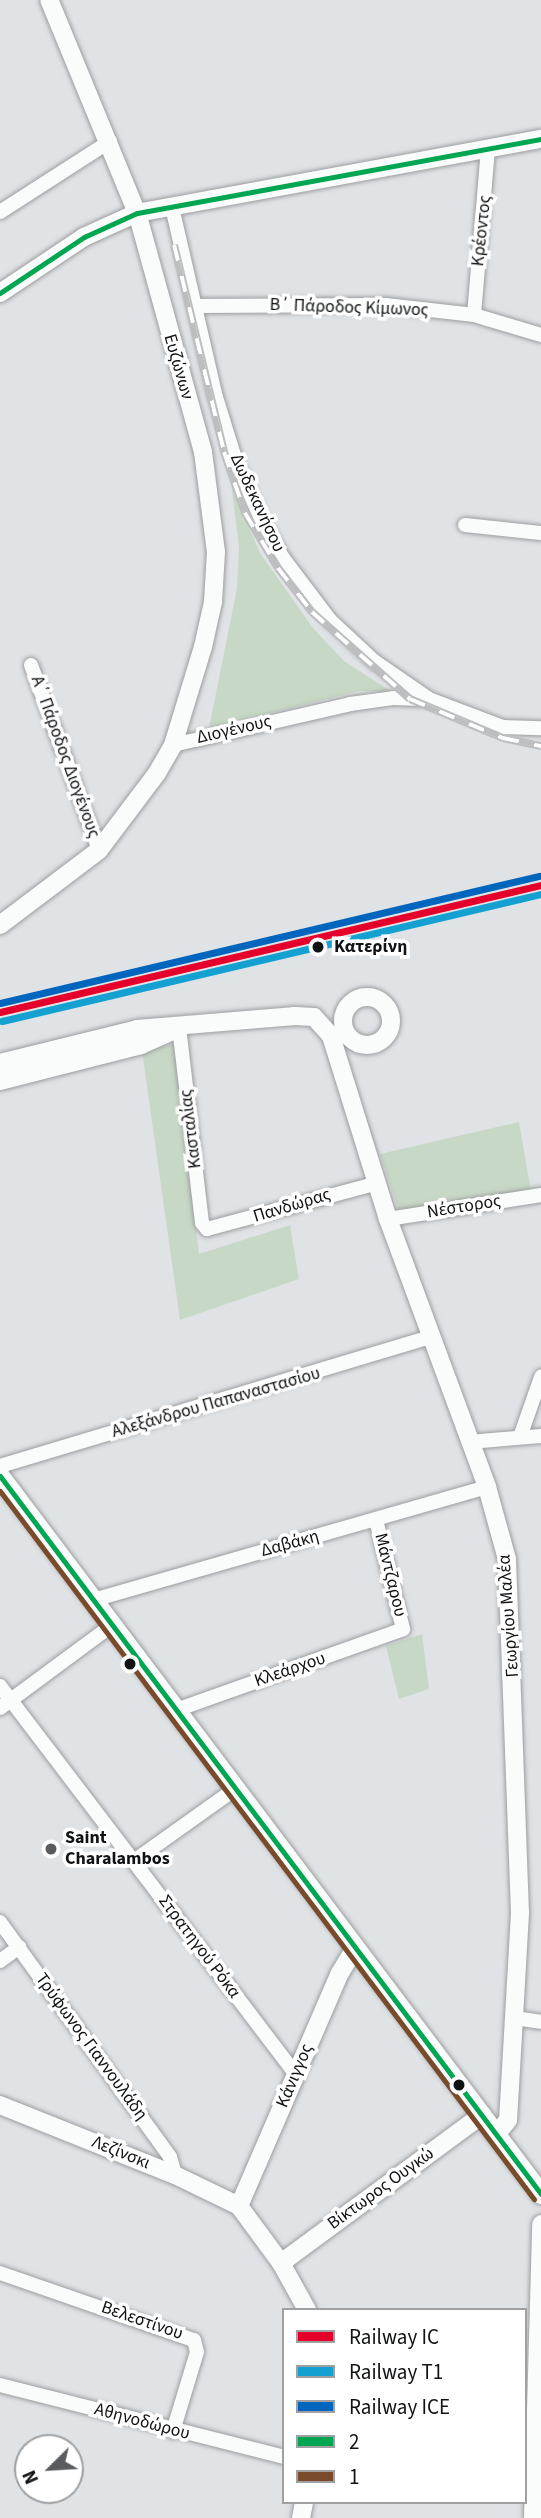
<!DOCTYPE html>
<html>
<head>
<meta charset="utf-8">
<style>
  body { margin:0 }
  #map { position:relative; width:541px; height:2518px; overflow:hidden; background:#e0e3e6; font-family:"Source Sans 3",sans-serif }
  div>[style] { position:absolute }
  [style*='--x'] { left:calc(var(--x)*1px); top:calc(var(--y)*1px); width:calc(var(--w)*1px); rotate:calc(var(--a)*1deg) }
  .green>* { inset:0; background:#c8d8c6 }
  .roads { filter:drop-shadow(0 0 2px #9c9ea0) drop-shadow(0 0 2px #9c9ea0) }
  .minor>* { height:14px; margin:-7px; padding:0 7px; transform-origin:7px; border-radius:7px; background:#fafbfb }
  .tertiary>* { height:18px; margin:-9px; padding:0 9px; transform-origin:9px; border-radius:9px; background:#fafbfb }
  .tertiary>.ring { margin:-9px; padding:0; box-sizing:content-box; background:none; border:18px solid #fafbfb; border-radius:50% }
  .secondary>* { height:19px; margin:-9.5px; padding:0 9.5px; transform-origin:9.5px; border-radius:9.5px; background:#fafbfb }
  .rail>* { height:8px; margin-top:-4px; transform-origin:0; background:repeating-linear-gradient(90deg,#fff 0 16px,#bdbebf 0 32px); box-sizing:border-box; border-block:2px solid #bdbebf }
  .bus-1>* { height:5px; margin:-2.5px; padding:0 2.5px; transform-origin:2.5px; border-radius:2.5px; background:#00a651 }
  .bus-2>* { height:5px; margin:-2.5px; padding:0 2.5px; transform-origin:2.5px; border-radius:2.5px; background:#7a4b2a }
  .rail-1>* { height:7px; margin:-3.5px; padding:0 3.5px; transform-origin:3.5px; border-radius:3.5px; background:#e4002b }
  .rail-2>* { height:7px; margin:-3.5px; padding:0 3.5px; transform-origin:3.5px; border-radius:3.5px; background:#14a1d2 }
  .rail-3>* { height:7px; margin:-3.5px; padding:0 3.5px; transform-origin:3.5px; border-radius:3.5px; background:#0065bd }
  .dots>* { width:19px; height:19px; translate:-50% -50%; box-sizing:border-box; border:4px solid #fff; border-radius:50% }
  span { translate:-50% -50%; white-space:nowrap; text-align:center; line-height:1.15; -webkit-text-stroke:7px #fff; paint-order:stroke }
  .street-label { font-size:18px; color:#101214 }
  .stop-label { font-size:18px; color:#101214; font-weight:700 }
  .left { translate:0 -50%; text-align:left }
  .poi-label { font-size:18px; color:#101214; font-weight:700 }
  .legend { position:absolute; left:282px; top:2308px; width:245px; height:196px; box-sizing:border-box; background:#fff; border:2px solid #9fa0a1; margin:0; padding:9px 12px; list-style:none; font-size:21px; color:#101214 }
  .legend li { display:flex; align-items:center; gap:14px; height:35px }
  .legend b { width:35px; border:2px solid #9fa0a1 }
  .north { position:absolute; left:14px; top:2434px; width:70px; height:70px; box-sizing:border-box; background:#fff; border:2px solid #9fa0a1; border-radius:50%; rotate:246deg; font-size:19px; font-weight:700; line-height:28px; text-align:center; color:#101214 }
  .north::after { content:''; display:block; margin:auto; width:24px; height:32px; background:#595b5e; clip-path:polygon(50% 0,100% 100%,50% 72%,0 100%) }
</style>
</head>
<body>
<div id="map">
  <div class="green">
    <div style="clip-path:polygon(231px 484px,260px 553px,313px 628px,344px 661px,392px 692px,359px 691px,209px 728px,237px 588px,239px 546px)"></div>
    <div style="clip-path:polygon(175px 1044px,199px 1254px,290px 1225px,299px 1279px,180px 1320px,142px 1051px)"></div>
    <div style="clip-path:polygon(519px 1122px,531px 1191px,399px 1211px,380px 1154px)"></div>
    <div style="clip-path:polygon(422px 1634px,429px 1689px,399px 1699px,386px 1646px)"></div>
  </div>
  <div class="roads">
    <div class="minor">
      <div style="--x:172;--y:207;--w:195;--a:77"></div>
      <div style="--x:216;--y:397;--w:71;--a:72.8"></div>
      <div style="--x:237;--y:465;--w:61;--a:65.9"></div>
      <div style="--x:262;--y:521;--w:43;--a:60.4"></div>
      <div style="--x:283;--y:558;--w:78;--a:52.8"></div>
      <div style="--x:330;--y:620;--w:60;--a:43"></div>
      <div style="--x:374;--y:661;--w:67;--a:34.6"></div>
      <div style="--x:0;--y:212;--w:131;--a:-32.8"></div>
      <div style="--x:195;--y:306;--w:191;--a:-0.3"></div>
      <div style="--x:386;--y:305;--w:89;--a:6.5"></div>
      <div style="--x:474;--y:315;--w:70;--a:16.6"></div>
      <div style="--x:474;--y:315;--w:168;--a:-85.2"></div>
      <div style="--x:465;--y:525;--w:76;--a:6"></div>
      <div style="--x:31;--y:665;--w:197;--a:69.8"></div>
      <div style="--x:173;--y:745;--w:182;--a:-13"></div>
      <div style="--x:350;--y:704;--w:43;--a:-7.9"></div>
      <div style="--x:393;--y:698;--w:36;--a:2"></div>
      <div style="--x:429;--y:699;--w:79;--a:20.7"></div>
      <div style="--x:503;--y:727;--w:38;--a:2"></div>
      <div style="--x:179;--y:1027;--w:197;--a:83.3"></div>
      <div style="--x:202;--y:1223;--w:8;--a:50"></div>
      <div style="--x:207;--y:1229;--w:176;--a:-15.1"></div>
      <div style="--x:388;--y:1219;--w:155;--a:-8.9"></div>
      <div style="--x:520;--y:1437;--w:64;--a:-70.7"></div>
      <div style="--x:469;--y:1442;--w:72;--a:-4.8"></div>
      <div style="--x:0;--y:1466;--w:450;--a:-16.7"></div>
      <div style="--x:93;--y:1600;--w:410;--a:-16"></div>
      <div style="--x:0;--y:1686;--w:488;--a:52.7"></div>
      <div style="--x:0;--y:1708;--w:139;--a:-36.5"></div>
      <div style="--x:176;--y:1710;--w:241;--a:-19.6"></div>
      <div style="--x:403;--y:1629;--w:112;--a:-103.9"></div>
      <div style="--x:134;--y:1861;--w:124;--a:-35.5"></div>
      <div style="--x:0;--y:1922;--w:290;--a:54.1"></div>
      <div style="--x:170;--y:2157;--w:19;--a:74"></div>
      <div style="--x:0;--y:1961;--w:24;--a:-36"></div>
      <div style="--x:514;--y:2018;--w:27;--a:8"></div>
      <div style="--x:0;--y:2273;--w:205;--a:19.1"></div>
      <div style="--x:194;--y:2340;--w:12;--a:76"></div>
      <div style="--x:197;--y:2352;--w:83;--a:106.9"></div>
      <div style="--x:0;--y:2385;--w:293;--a:14.2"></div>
    </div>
    <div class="tertiary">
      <div style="--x:0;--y:293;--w:101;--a:-33.7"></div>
      <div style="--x:84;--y:237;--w:58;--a:-24.4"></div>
      <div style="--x:137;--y:213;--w:411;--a:-10.4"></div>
      <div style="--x:0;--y:925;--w:124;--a:-37.1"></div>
      <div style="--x:99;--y:850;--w:96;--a:-53"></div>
      <div style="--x:157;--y:773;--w:32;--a:-60"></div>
      <div style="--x:173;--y:745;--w:102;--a:-73"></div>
      <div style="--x:203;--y:647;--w:46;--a:-77.5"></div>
      <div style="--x:213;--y:602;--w:50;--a:-86.6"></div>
      <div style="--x:216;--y:552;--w:101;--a:-97.4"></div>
      <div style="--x:203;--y:452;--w:248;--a:-105.4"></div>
      <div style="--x:137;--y:213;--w:230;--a:-112.4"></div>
      <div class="ring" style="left:343px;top:997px;width:30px;height:30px"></div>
      <div style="--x:0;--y:1063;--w:141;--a:-13.9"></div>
      <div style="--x:137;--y:1029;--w:159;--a:-4.7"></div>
      <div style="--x:295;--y:1016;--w:19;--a:3"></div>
      <div style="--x:314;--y:1017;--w:25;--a:48"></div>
      <div style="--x:331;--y:1036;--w:192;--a:72.7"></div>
      <div style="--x:388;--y:1219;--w:286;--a:69.7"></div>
      <div style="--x:487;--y:1487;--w:75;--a:74.5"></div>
      <div style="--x:507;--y:1559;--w:354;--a:87.9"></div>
      <div style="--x:520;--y:1913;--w:207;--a:93.3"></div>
      <div style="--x:508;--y:2120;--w:19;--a:129"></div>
      <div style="--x:0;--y:1081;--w:146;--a:-14.3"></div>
      <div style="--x:141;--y:1045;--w:32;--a:-24"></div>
      <div style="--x:0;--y:2105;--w:188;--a:21.8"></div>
      <div style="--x:175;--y:2175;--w:71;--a:25.8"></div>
      <div style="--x:239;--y:2206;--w:71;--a:53.6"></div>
      <div style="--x:281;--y:2263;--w:54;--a:61"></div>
      <div style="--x:239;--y:2206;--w:254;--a:-66.6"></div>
      <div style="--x:340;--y:1973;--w:29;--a:-59"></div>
      <div style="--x:281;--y:2263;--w:250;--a:-36.4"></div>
      <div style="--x:301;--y:2518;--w:16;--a:-79"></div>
      <div style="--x:533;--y:2518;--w:294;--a:-88.4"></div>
    </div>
    <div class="secondary">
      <div style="--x:0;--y:1476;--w:899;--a:53"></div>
    </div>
  </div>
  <div class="rail">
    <div style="--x:174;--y:245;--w:213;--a:76.4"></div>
    <div style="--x:224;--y:452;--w:65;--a:71"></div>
    <div style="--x:245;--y:513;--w:64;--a:59"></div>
    <div style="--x:278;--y:568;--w:56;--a:52.3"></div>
    <div style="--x:312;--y:612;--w:131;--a:41.6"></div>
    <div style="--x:410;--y:699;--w:101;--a:22.8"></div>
    <div style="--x:503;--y:738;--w:39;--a:12"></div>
  </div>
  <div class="bus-1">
    <div style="--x:0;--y:293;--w:101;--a:-33.7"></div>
    <div style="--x:84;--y:237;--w:58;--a:-24.4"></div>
    <div style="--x:137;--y:213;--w:411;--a:-10.4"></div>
    <div style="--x:0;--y:1476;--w:899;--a:53"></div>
  </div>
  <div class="bus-2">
    <div style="--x:0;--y:1491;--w:887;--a:52.98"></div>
  </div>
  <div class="rail-1">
    <div style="--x:0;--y:1012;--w:556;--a:-13.21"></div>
  </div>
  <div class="rail-2">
    <div style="--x:2;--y:1021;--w:554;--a:-13.26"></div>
  </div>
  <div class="rail-3">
    <div style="--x:0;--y:1003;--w:554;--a:-13.26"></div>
  </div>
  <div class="dots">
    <div style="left:318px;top:947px;background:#101214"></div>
    <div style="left:130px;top:1664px;background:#101214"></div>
    <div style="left:51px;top:1849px;background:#595b5e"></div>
    <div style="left:459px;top:2085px;background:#101214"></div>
  </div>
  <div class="street-label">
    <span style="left:482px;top:231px;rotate:-84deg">Κρέοντος</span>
    <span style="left:349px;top:308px;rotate:2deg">Β΄ Πάροδος Κίμωνος</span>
    <span style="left:178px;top:367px;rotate:74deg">Ευζώνων</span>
    <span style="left:257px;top:503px;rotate:65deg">Δωδεκανήσου</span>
    <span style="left:234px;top:730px;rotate:-13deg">Διογένους</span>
    <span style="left:65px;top:757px;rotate:70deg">Α΄ Πάροδος Διογένους</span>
    <span style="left:191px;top:1129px;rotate:-97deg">Κασταλίας</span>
    <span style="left:292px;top:1206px;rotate:-17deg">Πανδώρας</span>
    <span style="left:464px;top:1207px;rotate:-9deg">Νέστορος</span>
    <span style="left:216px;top:1403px;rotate:-16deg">Αλεξάνδρου Παπαναστασίου</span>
    <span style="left:290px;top:1544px;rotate:-15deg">Δαβάκη</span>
    <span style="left:390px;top:1575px;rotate:76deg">Μάντζαρου</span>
    <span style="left:509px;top:1616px;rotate:-94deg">Γεωργίου Μαλέα</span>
    <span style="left:290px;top:1670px;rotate:-19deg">Κλεάρχου</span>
    <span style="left:199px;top:1947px;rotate:53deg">Στρατηγού Ρόκα</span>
    <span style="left:91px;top:2047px;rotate:54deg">Τρύφωνος Γιαννουλάδη</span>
    <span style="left:295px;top:2076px;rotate:-67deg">Κάνιγγος</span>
    <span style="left:121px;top:2153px;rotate:22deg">Λεζίνσκι</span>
    <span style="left:381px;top:2189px;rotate:-36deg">Βίκτωρος Ουγκώ</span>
    <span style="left:142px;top:2321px;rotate:19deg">Βελεστίνου</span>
    <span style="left:142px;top:2422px;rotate:15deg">Αθηνοδώρου</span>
  </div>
  <div class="stop-label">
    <span class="left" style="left:334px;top:947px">Κατερίνη</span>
  </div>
  <div class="poi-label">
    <span class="left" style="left:65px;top:1849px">Saint<br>Charalambos</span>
  </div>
  <ul class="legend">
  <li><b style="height:9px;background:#e4002b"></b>Railway IC</li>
  <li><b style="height:9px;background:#14a1d2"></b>Railway T1</li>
  <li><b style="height:9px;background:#0065bd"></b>Railway ICE</li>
  <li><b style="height:9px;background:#00a651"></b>2</li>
  <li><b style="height:9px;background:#7a4b2a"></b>1</li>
  </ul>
  <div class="north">N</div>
</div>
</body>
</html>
